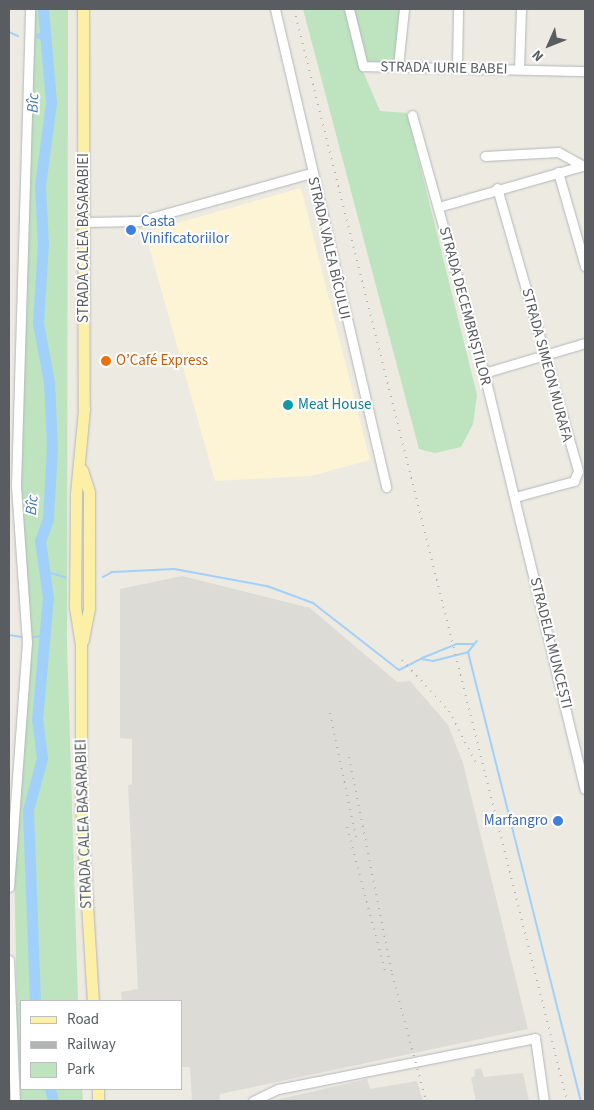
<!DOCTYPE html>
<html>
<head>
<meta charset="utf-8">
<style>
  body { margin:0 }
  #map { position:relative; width:594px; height:1110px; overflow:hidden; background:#eceae1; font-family:"Source Sans 3",sans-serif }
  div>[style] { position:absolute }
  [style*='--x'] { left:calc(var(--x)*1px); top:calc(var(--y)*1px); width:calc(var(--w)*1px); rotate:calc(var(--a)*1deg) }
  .commercial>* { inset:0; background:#fcf4d5 }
  .industrial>* { inset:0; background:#dddbd5 }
  .green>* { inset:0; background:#bde3bf }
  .stream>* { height:2px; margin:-1px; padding:0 1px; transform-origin:1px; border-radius:1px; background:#a1d1fb }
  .canal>* { height:6px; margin:-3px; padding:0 3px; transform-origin:3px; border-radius:3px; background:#a1d1fb }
  .river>* { height:11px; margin:-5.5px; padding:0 5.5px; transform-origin:5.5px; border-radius:5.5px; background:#a1d1fb }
  .roads { filter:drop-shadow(0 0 1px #b3b6bb) drop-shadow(0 0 1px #b3b6bb) }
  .minor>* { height:9px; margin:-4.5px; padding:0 4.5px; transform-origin:4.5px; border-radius:4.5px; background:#fff }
  .major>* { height:11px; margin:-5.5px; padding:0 5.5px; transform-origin:5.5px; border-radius:5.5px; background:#fcf0a6 }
  .rail>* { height:2px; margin-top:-1px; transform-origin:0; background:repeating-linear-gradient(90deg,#b2b3b3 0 1px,transparent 0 7px) }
  .dots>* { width:14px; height:14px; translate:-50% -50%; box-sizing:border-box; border:2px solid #fff; border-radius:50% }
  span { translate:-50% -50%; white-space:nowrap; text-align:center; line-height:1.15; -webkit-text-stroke:4px #fff; paint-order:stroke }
  .street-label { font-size:15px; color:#595d61 }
  .shop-label { font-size:15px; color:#366cbe }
  .left { translate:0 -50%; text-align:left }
  .right { translate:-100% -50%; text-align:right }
  .food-label { font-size:15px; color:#c56008 }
  .culture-label { font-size:15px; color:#0d838f }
  .water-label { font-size:16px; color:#4277b4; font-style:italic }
  .frame { position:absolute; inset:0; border:10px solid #595d61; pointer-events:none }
  .legend { position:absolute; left:20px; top:1000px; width:162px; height:90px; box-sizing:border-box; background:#fff; border:1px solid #bdbec0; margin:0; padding:6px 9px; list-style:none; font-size:15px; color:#595d61 }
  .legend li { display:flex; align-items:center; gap:10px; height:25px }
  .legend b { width:25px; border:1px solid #bdbec0 }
  .north { position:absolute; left:524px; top:20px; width:50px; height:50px; -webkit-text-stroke:4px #fff; paint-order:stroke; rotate:226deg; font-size:14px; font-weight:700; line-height:20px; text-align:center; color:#595d61 }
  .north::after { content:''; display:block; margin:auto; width:18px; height:22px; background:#595d61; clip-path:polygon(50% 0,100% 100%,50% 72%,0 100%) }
</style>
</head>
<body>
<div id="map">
  <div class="commercial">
    <div style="clip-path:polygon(301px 188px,370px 460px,311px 476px,215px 481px,145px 232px)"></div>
  </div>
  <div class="industrial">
    <div style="clip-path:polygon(182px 576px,310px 608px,397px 682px,410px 681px,448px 725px,463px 763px,528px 1029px,220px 1094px,219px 1101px,192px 1101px,190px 1067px,181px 1067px,181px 1001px,122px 1001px,121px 992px,138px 989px,128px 785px,132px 784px,132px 739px,120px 738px,120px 589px)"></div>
    <div style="clip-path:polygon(481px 1068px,484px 1077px,523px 1073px,529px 1101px,476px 1101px,471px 1078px,475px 1076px,474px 1070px)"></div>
    <div style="clip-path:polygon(367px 1079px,370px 1089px,417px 1081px,423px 1101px,271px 1101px)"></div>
  </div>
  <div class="green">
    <div style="clip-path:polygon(35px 9px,68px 9px,67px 645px,78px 1001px,21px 1001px,21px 1089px,82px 1089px,83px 1101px,20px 1101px,18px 1068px,14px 852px,32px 640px,20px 496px)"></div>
    <div style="clip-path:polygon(303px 9px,347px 9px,362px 69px,380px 111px,407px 113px,477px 395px,473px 424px,461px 447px,435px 453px,419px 449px)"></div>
    <div style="clip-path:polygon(350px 9px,403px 9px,396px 61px,364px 63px)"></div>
  </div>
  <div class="stream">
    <div style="--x:9;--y:32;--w:10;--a:24"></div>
    <div style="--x:47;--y:572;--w:19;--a:16"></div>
    <div style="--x:103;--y:577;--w:10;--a:-29"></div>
    <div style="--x:112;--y:572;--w:62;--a:-2.8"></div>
    <div style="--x:174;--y:569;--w:95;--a:10.4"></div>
    <div style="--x:267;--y:586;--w:49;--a:20.3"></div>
    <div style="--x:313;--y:603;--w:109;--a:37.9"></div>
    <div style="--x:399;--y:670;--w:25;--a:-27"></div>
    <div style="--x:421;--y:659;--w:12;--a:9"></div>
    <div style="--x:433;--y:661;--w:36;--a:-14"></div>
    <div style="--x:468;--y:652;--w:463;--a:75.9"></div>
    <div style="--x:9;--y:635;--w:13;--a:9"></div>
    <div style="--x:33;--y:637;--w:9;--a:-6"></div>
    <div style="--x:468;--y:652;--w:14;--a:-51"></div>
    <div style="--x:422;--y:658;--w:37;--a:-22"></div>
    <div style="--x:456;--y:644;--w:18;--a:0"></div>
  </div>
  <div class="canal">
    <div style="--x:39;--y:36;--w:7;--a:0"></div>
  </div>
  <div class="river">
    <div style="--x:35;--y:1001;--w:191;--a:-92.1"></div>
    <div style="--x:28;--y:810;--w:54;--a:-74.9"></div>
    <div style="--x:42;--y:758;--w:38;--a:-97"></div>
    <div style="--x:37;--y:720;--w:123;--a:-84.9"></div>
    <div style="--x:48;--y:597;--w:57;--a:-98.1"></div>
    <div style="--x:40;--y:541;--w:23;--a:-70"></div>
    <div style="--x:48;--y:519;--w:72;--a:-86.8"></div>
    <div style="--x:52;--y:447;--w:65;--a:-92.6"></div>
    <div style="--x:49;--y:382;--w:60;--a:-100.6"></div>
    <div style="--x:38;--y:323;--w:79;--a:-86.4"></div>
    <div style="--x:43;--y:244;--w:58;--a:-93"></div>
    <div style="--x:40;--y:186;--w:85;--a:-82.5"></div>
    <div style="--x:51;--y:102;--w:93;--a:-94.9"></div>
    <div style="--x:50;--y:1089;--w:12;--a:76"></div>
  </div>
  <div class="roads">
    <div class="minor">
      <div style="--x:275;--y:9;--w:491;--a:76.9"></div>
      <div style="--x:349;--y:9;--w:59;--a:76.2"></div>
      <div style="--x:363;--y:66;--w:222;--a:1.3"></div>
      <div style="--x:398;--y:66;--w:57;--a:-84"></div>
      <div style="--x:457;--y:67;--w:58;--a:-89"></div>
      <div style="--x:519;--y:69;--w:60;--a:-88.1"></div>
      <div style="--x:412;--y:115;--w:268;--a:74.4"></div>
      <div style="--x:484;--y:373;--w:428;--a:76.4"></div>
      <div style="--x:485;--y:156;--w:73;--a:-3.1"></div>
      <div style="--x:558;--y:152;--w:29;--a:29"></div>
      <div style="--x:558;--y:172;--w:98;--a:74"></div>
      <div style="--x:497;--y:188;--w:294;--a:74"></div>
      <div style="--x:578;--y:471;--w:11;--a:112"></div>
      <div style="--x:574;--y:481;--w:61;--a:164.8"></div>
      <div style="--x:438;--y:207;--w:153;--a:-15.9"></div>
      <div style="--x:84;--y:222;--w:55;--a:-1"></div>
      <div style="--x:139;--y:221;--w:179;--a:-15.6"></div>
      <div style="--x:484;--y:373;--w:105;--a:-16.5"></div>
      <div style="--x:9;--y:887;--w:245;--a:-85.8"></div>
      <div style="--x:27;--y:643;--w:158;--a:-94"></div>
      <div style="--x:16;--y:485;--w:476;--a:-88.3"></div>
      <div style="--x:9;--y:960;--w:141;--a:87.6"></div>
      <div style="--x:253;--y:1101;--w:28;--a:-26"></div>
      <div style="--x:278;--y:1089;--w:262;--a:-11.2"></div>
      <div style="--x:535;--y:1038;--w:64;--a:81.9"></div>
    </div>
    <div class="major">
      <div style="--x:83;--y:9;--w:400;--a:89.9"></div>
      <div style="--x:84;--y:409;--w:85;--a:95.4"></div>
      <div style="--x:76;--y:494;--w:113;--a:90.5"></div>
      <div style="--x:75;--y:607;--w:39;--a:81"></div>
      <div style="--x:81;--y:646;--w:160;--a:90"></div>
      <div style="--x:81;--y:806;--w:195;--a:86.5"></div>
      <div style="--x:82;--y:470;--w:23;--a:72"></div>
      <div style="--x:89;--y:492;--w:116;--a:90"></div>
      <div style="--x:89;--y:608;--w:33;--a:101"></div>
      <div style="--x:98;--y:1089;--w:12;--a:90"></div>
    </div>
  </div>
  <div class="rail">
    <div style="--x:294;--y:9;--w:1126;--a:75.96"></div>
    <div style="--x:402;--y:660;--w:69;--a:47.3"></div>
    <div style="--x:449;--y:711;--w:59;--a:62.6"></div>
    <div style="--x:330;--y:713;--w:127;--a:78.2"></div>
    <div style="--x:349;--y:757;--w:221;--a:78.8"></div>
    <div style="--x:392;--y:974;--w:131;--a:75"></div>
    <div style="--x:347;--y:827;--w:149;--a:75.2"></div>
  </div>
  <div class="dots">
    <div style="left:131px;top:230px;background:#3f7fe0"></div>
    <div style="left:106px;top:361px;background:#e8710a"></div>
    <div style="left:288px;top:405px;background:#0f9aa8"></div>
    <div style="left:558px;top:821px;background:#3f7fe0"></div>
  </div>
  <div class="street-label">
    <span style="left:444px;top:68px;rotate:1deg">STRADA IURIE BABEI</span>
    <span style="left:84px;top:238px;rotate:-90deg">STRADA CALEA BASARABIEI</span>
    <span style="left:329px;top:248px;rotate:77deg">STRADA VALEA BÎCULUI</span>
    <span style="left:465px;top:306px;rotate:75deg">STRADA DECEMBRIȘTILOR</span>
    <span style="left:547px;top:365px;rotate:75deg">STRADA SIMEON MURAFA</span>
    <span style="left:551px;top:643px;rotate:76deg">STRADELA MUNCEȘTI</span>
    <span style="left:84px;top:824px;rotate:-92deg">STRADA CALEA BASARABIEI</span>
  </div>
  <div class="shop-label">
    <span class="left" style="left:141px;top:230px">Casta<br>Vinificatoriilor</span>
    <span class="right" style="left:548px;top:821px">Marfangro</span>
  </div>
  <div class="food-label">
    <span class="left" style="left:116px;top:361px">O’Café Express</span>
  </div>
  <div class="culture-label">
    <span class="left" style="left:298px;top:405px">Meat House</span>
  </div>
  <div class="water-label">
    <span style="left:33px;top:103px;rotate:-88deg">Bîc</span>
    <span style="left:32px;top:505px;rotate:-84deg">Bîc</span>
  </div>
  <div class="frame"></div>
  <ul class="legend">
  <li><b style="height:6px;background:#fcf0a6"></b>Road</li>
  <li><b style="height:6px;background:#b2b3b3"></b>Railway</li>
  <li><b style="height:14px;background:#bde3bf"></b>Park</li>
  </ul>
  <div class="north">N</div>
</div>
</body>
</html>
